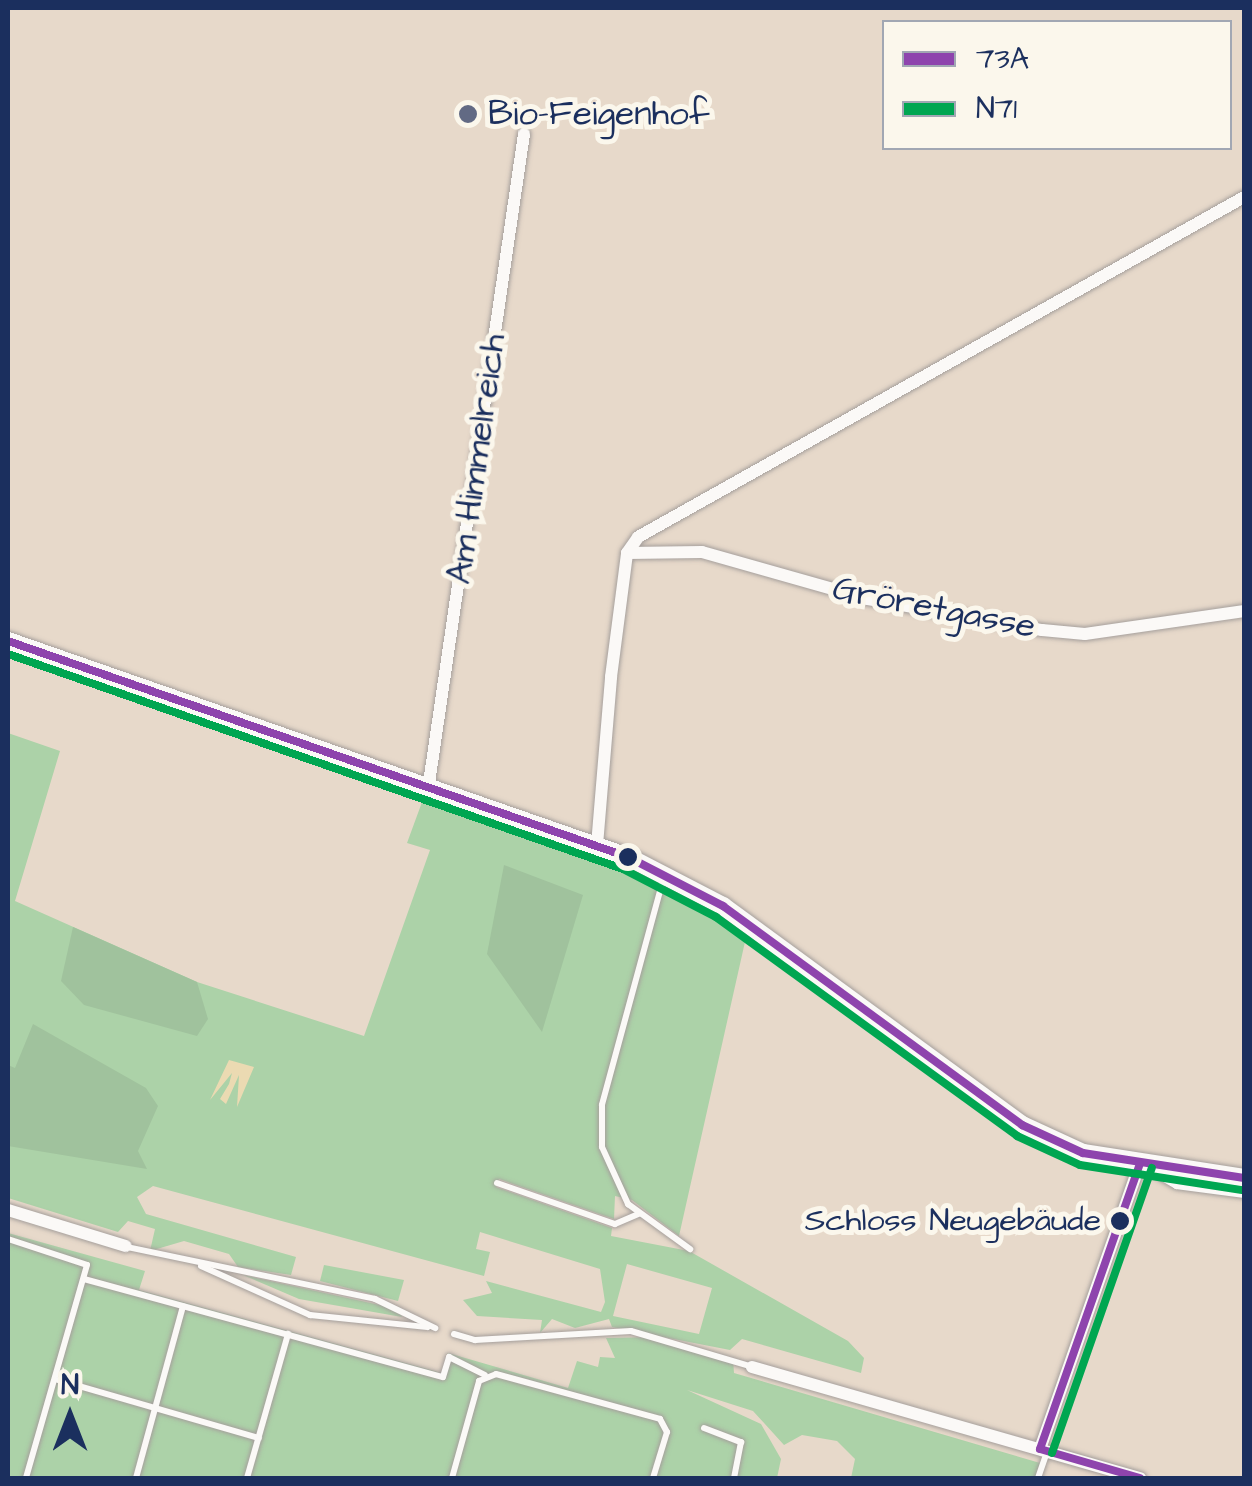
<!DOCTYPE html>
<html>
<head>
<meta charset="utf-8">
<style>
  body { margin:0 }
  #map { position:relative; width:1252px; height:1486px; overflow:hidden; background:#e7d9ca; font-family:"Architects Daughter",sans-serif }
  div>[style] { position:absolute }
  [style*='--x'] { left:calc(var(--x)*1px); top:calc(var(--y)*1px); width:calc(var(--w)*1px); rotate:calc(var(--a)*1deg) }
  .green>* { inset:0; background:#acd2a8 }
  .forest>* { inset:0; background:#a0c29d }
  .sand>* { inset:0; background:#ebdab2 }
  .roads { filter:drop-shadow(0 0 2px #a59f9c) drop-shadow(0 0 2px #a59f9c) }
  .lane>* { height:6px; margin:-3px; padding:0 3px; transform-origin:3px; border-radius:3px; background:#fbf9f7 }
  .street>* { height:12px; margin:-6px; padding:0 6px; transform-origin:6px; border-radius:6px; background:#fbf9f7 }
  .secondary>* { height:18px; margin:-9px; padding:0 9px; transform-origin:9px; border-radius:9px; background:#fbf9f7 }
  .bus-1>* { height:8px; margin:-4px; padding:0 4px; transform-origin:4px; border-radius:4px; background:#8e44ad }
  .bus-2>* { height:8px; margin:-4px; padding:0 4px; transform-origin:4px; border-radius:4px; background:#00a651 }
  .dots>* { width:28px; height:28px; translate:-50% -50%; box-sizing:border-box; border:5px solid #fbf7ec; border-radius:50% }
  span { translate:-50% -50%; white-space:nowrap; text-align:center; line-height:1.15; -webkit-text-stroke:10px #fbf7ec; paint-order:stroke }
  .bus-label { font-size:32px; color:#1b2f5e }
  .right { translate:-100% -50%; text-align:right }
  .poi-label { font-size:35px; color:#1b2f5e }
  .left { translate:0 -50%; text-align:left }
  .street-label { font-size:35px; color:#1b2f5e }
  .frame { position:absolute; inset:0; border:10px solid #1b2f5e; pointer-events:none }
  .legend { position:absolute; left:882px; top:20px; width:350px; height:130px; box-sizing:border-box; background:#fbf7ec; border:2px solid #a1a7b3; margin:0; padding:12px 18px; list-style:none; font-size:30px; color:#1b2f5e }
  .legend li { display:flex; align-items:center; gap:20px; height:50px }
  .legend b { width:50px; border:2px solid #a1a7b3 }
  .north { position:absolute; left:20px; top:1366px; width:100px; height:100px; -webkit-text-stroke:8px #fbf7ec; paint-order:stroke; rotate:0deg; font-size:28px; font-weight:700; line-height:40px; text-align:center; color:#1b2f5e }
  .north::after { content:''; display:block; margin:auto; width:35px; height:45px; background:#1b2f5e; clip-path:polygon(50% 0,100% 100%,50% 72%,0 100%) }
</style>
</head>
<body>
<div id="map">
  <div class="green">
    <div style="clip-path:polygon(evenodd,8px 733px,60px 751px,15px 901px,197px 982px,364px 1036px,430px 850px,407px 843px,429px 783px,597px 845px,749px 924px,679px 1236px,632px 1200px,615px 1196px,614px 1219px,499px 1179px,496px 1187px,612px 1228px,611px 1236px,689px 1251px,848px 1341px,864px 1358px,861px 1373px,742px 1339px,730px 1350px,612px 1327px,609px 1319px,575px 1328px,552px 1319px,540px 1333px,542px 1320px,477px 1316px,463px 1300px,492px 1293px,486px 1281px,601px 1312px,605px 1302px,600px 1269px,480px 1232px,476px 1249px,490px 1252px,484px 1276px,153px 1186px,137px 1197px,146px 1214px,296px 1257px,291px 1275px,238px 1267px,229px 1254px,184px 1241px,150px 1251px,155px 1229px,128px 1221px,118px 1232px,8px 1198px,8px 733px,627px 1264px,712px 1288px,699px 1334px,613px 1316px,627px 1264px)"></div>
    <div style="clip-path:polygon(8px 1233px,145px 1271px,139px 1290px,442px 1373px,448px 1353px,568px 1388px,577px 1361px,598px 1367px,600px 1357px,615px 1358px,606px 1338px,656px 1337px,733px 1359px,734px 1373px,1040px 1463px,1035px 1478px,851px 1478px,855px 1459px,837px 1441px,802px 1435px,784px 1445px,753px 1411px,687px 1390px,761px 1424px,781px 1459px,777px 1478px,8px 1478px)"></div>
    <div style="clip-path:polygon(324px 1265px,404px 1280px,398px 1301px,320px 1281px)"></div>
    <div style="clip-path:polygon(243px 1275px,398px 1309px,402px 1317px,299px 1299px)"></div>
  </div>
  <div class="forest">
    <div style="clip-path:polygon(504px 865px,583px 895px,542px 1032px,487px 954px)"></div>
    <div style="clip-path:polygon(73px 927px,197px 982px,208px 1019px,197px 1036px,84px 1005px,61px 981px)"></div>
    <div style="clip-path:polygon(33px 1024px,146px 1088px,158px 1106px,138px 1151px,147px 1169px,8px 1146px,8px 1065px,15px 1068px)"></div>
  </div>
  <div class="sand">
    <div style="clip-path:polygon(229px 1060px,254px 1067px,237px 1107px,239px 1075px,226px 1104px,220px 1099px,229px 1084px,232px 1073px,210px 1100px)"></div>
  </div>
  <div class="roads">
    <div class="lane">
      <div style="--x:663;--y:880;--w:233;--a:105.2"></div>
      <div style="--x:602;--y:1105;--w:42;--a:90"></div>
      <div style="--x:602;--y:1147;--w:63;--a:65.5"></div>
      <div style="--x:628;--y:1204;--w:77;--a:36"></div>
      <div style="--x:1145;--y:1168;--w:36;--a:30"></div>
      <div style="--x:1176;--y:1186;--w:69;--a:7.5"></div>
      <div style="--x:497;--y:1183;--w:125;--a:19.2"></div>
      <div style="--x:615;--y:1224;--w:26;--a:-23"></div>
      <div style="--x:8;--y:1239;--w:83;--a:18.2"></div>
      <div style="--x:87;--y:1265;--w:222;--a:106"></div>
      <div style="--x:127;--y:1247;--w:253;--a:11.8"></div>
      <div style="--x:375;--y:1299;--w:67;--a:25.8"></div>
      <div style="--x:201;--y:1266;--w:120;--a:24.2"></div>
      <div style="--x:310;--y:1315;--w:118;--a:5.9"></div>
      <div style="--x:84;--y:1279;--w:372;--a:15.3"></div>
      <div style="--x:443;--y:1377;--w:21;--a:-73"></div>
      <div style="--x:449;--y:1357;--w:40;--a:26.6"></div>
      <div style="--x:454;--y:1334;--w:22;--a:16"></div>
      <div style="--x:475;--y:1340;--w:156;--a:-3.3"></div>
      <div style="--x:631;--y:1331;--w:124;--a:16.4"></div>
      <div style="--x:58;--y:1380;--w:209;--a:16.1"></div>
      <div style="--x:704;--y:1428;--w:40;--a:21"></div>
      <div style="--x:741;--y:1442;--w:37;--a:101"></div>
      <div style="--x:136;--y:1478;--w:178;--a:-74.7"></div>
      <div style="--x:247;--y:1478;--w:150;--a:-74.1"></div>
      <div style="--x:452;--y:1478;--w:101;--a:-74.4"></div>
      <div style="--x:479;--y:1381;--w:18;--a:-22"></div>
      <div style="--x:496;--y:1374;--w:170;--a:15.3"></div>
      <div style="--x:660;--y:1419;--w:15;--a:62"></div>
      <div style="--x:667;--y:1432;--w:48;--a:106.9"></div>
      <div style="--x:1038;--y:1478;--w:28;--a:-71"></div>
    </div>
    <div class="street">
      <div style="--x:627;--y:553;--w:75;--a:-0.8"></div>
      <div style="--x:702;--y:552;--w:173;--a:15.8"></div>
      <div style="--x:868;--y:599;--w:177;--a:10.1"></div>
      <div style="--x:1042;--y:630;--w:43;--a:5.3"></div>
      <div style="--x:1085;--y:634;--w:161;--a:-8.2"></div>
      <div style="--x:429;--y:783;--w:656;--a:-81.67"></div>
      <div style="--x:597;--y:845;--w:169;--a:-85.2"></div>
      <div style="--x:611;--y:677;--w:125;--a:-82.6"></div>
      <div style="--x:627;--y:553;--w:19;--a:-55"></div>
      <div style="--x:638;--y:537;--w:695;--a:-29.29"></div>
      <div style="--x:8;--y:1210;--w:123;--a:17"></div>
      <div style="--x:752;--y:1367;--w:404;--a:16"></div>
      <div style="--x:1040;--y:1449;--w:302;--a:-70.7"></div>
    </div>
    <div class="secondary">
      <div style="--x:8;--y:641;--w:657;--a:19.21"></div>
      <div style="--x:628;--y:857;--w:107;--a:27.3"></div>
      <div style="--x:723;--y:906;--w:371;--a:36.2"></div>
      <div style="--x:1022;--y:1125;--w:67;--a:24.7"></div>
      <div style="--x:1083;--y:1153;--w:163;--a:8.8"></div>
    </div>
  </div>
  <div class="bus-1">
    <div style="--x:8;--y:641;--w:657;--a:19.21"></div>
    <div style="--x:628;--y:857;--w:107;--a:27.3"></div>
    <div style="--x:723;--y:906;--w:371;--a:36.2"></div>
    <div style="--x:1022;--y:1125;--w:67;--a:24.7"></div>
    <div style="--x:1083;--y:1153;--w:163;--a:8.8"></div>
    <div style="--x:1040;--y:1449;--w:302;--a:-70.7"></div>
    <div style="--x:1040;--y:1449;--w:104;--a:16.2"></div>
  </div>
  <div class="bus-2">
    <div style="--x:8;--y:654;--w:651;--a:19.27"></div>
    <div style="--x:623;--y:869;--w:105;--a:27.3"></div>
    <div style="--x:716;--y:917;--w:372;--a:36"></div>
    <div style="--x:1017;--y:1136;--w:69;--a:24.7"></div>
    <div style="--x:1080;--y:1165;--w:164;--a:8.8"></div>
    <div style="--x:1052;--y:1453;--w:302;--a:-70.7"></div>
  </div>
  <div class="dots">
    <div style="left:468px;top:114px;background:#626a84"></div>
    <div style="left:628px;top:857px;background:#1b2f5e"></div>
    <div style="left:1120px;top:1221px;background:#1b2f5e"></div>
  </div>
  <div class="bus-label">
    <span class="right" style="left:1101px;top:1221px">Schloss Neugebäude</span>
  </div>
  <div class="poi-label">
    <span class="left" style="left:488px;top:114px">Bio-Feigenhof</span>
  </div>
  <div class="street-label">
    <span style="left:477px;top:459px;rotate:-82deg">Am Himmelreich</span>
    <span style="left:934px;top:608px;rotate:11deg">Gröretgasse</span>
  </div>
  <div class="frame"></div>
  <ul class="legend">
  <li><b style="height:12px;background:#8e44ad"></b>73A</li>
  <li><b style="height:12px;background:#00a651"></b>N71</li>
  </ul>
  <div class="north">N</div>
</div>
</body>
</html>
